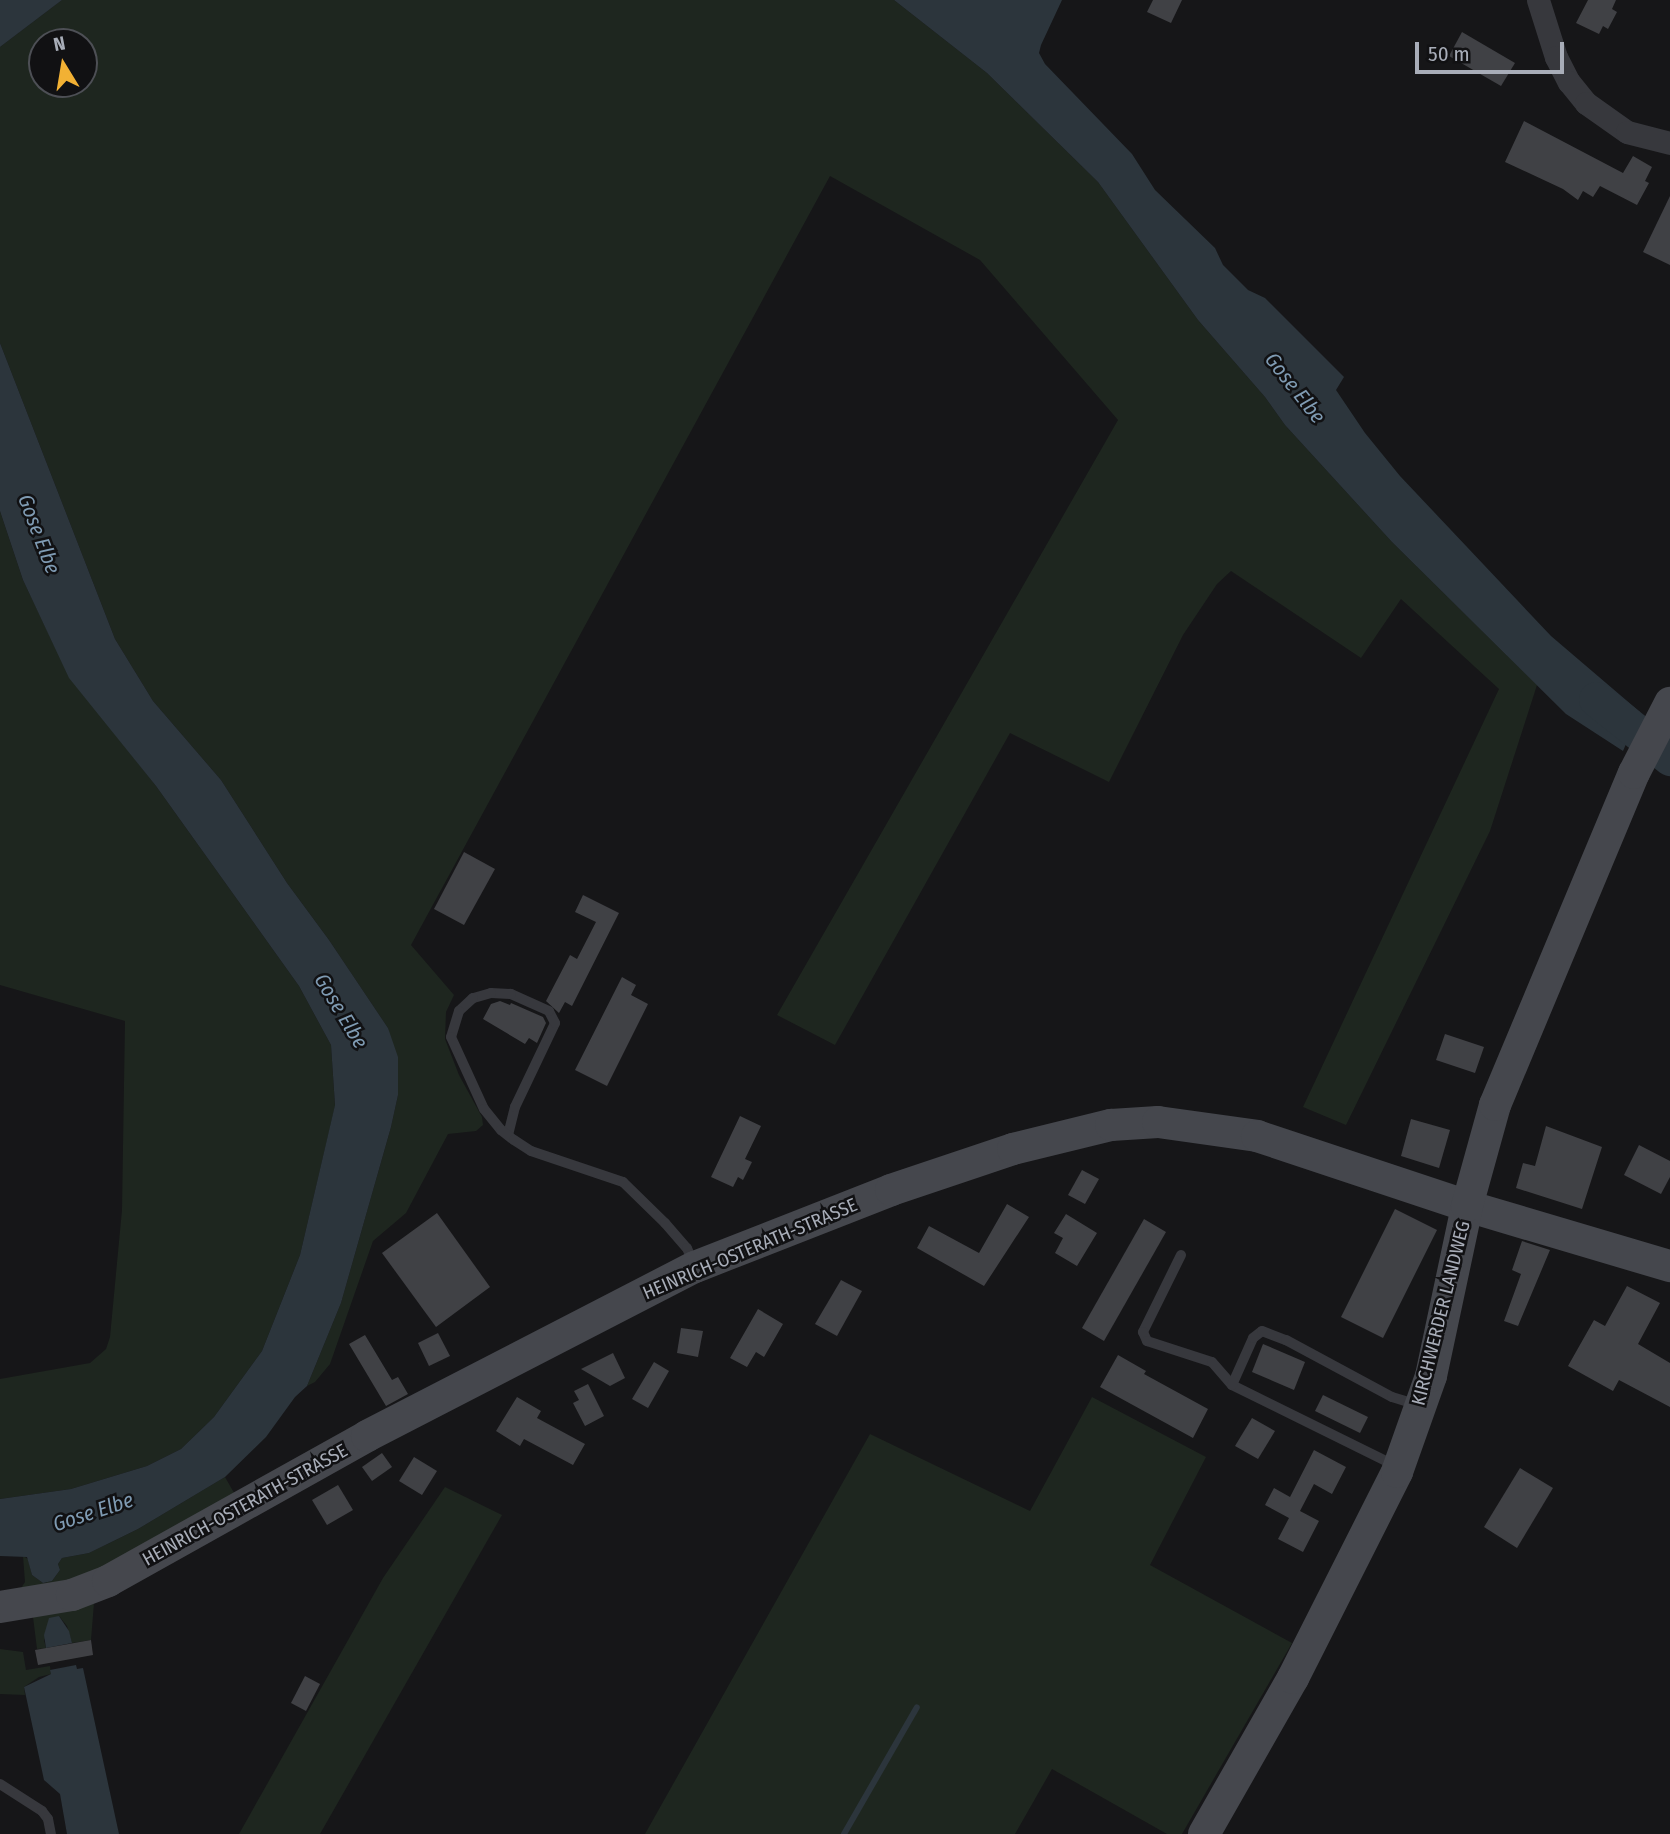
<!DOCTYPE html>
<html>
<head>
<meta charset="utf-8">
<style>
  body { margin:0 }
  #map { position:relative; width:1670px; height:1834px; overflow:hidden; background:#161618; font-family:"Fira Sans Condensed",sans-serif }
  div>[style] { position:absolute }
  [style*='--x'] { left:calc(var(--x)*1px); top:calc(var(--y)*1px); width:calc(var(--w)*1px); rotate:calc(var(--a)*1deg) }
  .green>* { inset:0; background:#1e261f }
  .water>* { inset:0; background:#2c353c }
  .stream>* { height:6px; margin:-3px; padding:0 3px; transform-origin:3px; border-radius:3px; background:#2c353c }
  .river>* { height:35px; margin:-17.5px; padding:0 17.5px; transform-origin:17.5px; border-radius:17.5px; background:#2c353c }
  .building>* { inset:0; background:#404145 }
  .lane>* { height:10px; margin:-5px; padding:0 5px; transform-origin:5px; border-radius:5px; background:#37383d }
  .street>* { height:23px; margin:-11.5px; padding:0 11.5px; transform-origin:11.5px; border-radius:11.5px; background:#37383d }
  .secondary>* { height:32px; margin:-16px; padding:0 16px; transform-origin:16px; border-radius:16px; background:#45474d }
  span { translate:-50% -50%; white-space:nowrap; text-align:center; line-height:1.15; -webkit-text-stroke:5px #111113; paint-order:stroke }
  .street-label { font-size:19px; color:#a8adb8 }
  .water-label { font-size:21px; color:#7f9bb3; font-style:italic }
  .north { position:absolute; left:28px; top:28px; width:70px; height:70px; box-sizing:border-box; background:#111113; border:2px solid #4d4f55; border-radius:50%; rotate:349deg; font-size:19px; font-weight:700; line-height:28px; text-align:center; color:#a8adb8 }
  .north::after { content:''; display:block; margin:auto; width:24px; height:32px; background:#f2b134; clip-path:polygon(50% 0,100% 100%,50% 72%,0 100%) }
  .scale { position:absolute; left:1415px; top:42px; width:149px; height:32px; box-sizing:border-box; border:4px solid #a8adb8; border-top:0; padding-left:9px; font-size:21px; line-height:24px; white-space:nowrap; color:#a8adb8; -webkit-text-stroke:5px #111113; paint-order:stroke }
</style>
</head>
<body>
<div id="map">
  <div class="green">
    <div style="clip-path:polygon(evenodd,62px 0,894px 0,987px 73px,1098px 182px,1198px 320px,1265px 397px,1285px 425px,1392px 542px,1537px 685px,1490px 831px,1346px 1125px,1303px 1107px,1499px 689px,1401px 599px,1361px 658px,1231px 571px,1217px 584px,1183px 635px,1109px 782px,1010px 733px,835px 1045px,777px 1015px,1118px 420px,980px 260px,830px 176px,411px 945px,454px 995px,446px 1012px,445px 1039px,459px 1075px,482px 1117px,483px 1125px,476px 1131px,448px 1134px,406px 1213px,373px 1241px,330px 1364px,315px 1382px,307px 1386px,341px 1303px,391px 1127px,398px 1095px,388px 1028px,329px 940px,287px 883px,221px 780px,153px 701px,115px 639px,0 343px,0 47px,62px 0,42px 42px,84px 42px,84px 84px,42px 84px,42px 42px)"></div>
    <div style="clip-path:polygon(0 511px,23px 580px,68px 674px,156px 786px,299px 986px,331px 1045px,335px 1106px,300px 1255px,262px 1351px,214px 1417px,181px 1449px,147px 1466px,71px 1489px,0 1499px,0 1379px,90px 1363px,106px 1349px,110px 1337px,122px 1210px,125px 1021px,0 985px)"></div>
    <div style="clip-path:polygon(1092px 1397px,1206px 1457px,1150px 1565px,1292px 1643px,1182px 1834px,1167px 1834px,1052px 1769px,1015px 1834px,645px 1834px,870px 1434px,1030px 1511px)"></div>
    <div style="clip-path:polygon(225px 1477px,237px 1498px,97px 1576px,19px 1591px,25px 1582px,23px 1556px,28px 1559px,32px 1575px,43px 1583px,52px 1581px,60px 1570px,58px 1564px,62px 1558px,89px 1553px,138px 1529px)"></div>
    <div style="clip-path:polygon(445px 1487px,502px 1515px,320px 1834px,239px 1834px,383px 1578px)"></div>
    <div style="clip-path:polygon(94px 1603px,91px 1640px,72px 1643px,67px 1626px,59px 1616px,44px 1640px,46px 1648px,37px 1649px,33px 1617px)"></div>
    <div style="clip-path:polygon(0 1649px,23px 1652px,26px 1670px,50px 1666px,51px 1674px,39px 1677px,24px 1687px,25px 1695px,0 1694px)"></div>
  </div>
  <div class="water">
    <div style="clip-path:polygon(0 0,62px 0,0 47px)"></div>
    <div style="clip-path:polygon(894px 0,1062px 0,1041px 45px,1039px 53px,1045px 64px,1132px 154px,1155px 190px,1215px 248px,1223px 265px,1248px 290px,1265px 298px,1344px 377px,1336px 390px,1365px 433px,1400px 476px,1551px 636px,1640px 712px,1623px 751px,1566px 714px,1392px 542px,1285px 425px,1265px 397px,1198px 320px,1098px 182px,987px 73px)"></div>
    <div style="clip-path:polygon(0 343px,115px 639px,153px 701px,221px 780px,287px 883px,329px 940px,388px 1028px,398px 1057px,398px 1095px,391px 1127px,341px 1303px,307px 1386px,295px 1397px,266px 1437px,225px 1477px,138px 1529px,89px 1553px,62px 1558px,58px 1564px,60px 1570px,52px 1581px,43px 1583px,32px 1575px,27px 1557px,0 1556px,0 1499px,71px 1489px,147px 1466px,181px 1449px,214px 1417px,262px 1351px,300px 1255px,335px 1105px,331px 1045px,299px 986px,156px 786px,69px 678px,23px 580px,0 511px)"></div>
    <div style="clip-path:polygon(59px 1616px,69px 1631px,72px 1643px,46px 1648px,44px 1635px,49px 1618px)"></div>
    <div style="clip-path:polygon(76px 1665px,77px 1669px,83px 1668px,119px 1834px,67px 1834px,60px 1794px,44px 1780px,24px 1687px,51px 1674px,50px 1670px)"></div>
  </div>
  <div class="stream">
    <div style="--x:844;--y:1834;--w:146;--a:-60.1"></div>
  </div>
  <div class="river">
    <div style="--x:1596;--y:699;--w:95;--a:38.6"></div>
  </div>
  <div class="building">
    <div style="clip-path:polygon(1153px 0,1182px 0,1171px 23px,1147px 12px)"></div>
    <div style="clip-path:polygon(1588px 0,1616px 0,1612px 9px,1617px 12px,1608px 29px,1603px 26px,1599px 34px,1576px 23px)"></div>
    <div style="clip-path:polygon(1462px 32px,1515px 63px,1501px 86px,1449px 56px)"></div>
    <div style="clip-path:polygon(1524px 121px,1623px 173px,1633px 156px,1652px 167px,1645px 181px,1649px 183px,1637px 205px,1600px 186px,1593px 197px,1583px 191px,1578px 200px,1563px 189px,1505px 162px)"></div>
    <div style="clip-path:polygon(1670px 196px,1670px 265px,1643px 252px)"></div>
    <div style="clip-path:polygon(464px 852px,495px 869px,464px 925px,434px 909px)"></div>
    <div style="clip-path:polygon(583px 895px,619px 913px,572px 1006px,565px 1002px,559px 1013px,546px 1001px,570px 955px,577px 959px,596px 922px,575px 912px)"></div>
    <div style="clip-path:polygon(622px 977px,636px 985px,631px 995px,648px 1004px,607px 1086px,575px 1070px)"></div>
    <div style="clip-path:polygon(500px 1001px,510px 1005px,511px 1003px,543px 1017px,546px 1023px,537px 1043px,529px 1038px,525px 1044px,483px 1019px,491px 1004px)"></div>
    <div style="clip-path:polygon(1445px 1034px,1484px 1047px,1475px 1073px,1436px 1060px)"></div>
    <div style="clip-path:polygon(740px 1116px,761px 1126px,745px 1159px,752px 1162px,743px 1180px,738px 1177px,733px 1187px,711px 1177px)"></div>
    <div style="clip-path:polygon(1411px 1119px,1450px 1130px,1439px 1168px,1401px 1156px)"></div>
    <div style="clip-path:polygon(1546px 1126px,1602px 1147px,1582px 1209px,1516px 1188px,1523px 1163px,1535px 1166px)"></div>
    <div style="clip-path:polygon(1639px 1145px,1670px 1161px,1670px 1177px,1661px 1194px,1624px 1175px)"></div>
    <div style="clip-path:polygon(1082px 1170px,1099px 1179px,1085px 1204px,1068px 1195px)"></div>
    <div style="clip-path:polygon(1007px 1204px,1029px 1217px,984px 1286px,917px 1248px,929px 1226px,979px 1253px)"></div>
    <div style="clip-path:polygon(1395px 1209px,1437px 1230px,1383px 1338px,1341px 1317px)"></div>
    <div style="clip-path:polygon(437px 1213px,490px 1287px,436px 1327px,382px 1253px)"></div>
    <div style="clip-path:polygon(1066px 1214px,1097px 1233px,1077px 1266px,1055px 1253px,1063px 1238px,1054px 1233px)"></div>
    <div style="clip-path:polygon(1144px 1219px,1166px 1232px,1104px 1341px,1082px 1328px)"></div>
    <div style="clip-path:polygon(1522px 1241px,1550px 1250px,1518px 1326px,1504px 1321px,1521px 1274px,1512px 1270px)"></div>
    <div style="clip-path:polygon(841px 1280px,862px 1291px,837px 1336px,815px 1324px)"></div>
    <div style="clip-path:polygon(1627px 1286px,1660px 1303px,1638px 1344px,1670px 1363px,1670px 1407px,1619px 1380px,1613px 1391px,1568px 1366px,1594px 1320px,1605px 1326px)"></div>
    <div style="clip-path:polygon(758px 1309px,783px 1324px,764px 1357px,756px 1352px,747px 1367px,730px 1358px)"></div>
    <div style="clip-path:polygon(681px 1328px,703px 1331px,698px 1357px,677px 1353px)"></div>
    <div style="clip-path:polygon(438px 1333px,450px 1356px,429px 1366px,418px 1343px)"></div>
    <div style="clip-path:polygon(365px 1335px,392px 1380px,398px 1377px,408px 1394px,386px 1406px,349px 1344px)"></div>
    <div style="clip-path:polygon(1263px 1344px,1305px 1362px,1294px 1390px,1252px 1372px)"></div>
    <div style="clip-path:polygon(613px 1353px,625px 1378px,610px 1386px,581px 1369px)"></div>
    <div style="clip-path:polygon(1118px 1355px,1146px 1371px,1144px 1374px,1208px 1409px,1193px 1438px,1100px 1387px)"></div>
    <div style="clip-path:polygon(654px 1362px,669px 1371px,648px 1408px,632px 1399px)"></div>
    <div style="clip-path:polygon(588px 1384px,604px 1416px,585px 1426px,573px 1403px,579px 1400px,574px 1391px)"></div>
    <div style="clip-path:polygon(1323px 1395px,1368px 1417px,1360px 1433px,1315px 1411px)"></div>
    <div style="clip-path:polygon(517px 1397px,541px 1411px,537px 1418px,585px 1444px,573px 1465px,524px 1439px,520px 1446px,496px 1431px)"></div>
    <div style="clip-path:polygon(1252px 1418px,1275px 1431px,1258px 1459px,1235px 1446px)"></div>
    <div style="clip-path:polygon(1314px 1450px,1346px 1467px,1332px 1494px,1314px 1484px,1300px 1511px,1319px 1521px,1303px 1552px,1278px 1539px,1289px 1518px,1265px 1505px,1274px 1488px,1290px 1497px)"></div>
    <div style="clip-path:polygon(382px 1453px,392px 1467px,372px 1481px,362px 1467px)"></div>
    <div style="clip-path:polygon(414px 1457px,437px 1471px,422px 1495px,399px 1481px)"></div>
    <div style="clip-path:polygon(1520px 1468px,1553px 1488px,1517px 1548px,1484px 1527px)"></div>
    <div style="clip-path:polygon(338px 1485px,353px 1510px,327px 1525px,312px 1500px)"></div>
    <div style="clip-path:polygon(91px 1640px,93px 1655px,38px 1665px,35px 1650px)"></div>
    <div style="clip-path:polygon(305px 1676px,320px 1684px,306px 1711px,291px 1703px)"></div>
  </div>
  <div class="lane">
    <div style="--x:508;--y:1135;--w:29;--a:-76"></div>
    <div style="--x:515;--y:1107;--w:93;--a:-64.5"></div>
    <div style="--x:555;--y:1023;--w:13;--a:-117"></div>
    <div style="--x:549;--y:1011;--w:42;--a:-155.9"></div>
    <div style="--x:511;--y:994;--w:20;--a:-177"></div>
    <div style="--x:491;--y:993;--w:19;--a:164"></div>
    <div style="--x:473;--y:998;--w:19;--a:137"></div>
    <div style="--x:459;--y:1011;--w:27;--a:107"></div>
    <div style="--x:451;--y:1037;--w:79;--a:65.4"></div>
    <div style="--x:484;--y:1109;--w:27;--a:51"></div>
    <div style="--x:501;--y:1130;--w:16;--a:38"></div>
    <div style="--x:514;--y:1140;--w:20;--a:33"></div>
    <div style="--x:531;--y:1151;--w:97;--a:18.6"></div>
    <div style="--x:623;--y:1182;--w:59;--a:44.3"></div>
    <div style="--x:665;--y:1223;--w:33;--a:49"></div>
    <div style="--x:687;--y:1248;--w:18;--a:68"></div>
    <div style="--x:1181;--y:1255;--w:86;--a:116.3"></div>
    <div style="--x:1143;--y:1332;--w:10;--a:66"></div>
    <div style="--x:1147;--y:1341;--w:68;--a:17.9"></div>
    <div style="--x:1212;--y:1362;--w:30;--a:49"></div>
    <div style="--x:1232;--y:1385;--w:183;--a:26.3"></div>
    <div style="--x:1232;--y:1385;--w:51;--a:-65.9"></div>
    <div style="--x:1253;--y:1338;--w:11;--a:-38"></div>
    <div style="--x:1262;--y:1331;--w:26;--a:21"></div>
    <div style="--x:1286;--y:1340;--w:120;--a:28.3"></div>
    <div style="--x:1392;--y:1397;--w:27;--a:17"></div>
    <div style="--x:0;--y:1784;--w:50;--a:32.7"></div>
    <div style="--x:42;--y:1811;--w:10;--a:53"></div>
    <div style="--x:48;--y:1819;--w:15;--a:79"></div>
  </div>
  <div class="street">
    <div style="--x:1538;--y:0;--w:60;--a:72.5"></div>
    <div style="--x:1556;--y:57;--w:28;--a:63"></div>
    <div style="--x:1569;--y:82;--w:27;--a:51"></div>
    <div style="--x:1586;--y:103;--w:50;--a:35.3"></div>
    <div style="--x:1627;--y:132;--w:44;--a:14.3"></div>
  </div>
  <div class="secondary">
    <div style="--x:0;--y:1607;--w:73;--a:-9.5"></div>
    <div style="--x:72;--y:1595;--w:39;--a:-21"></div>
    <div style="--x:108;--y:1581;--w:297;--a:-29.2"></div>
    <div style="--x:367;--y:1436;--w:369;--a:-27.3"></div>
    <div style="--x:695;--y:1267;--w:211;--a:-21.4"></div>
    <div style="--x:891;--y:1190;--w:129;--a:-18.6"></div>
    <div style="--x:1013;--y:1149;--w:101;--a:-13.8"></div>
    <div style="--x:1111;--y:1125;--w:47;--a:-3.7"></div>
    <div style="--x:1158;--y:1122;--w:100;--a:8"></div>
    <div style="--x:1257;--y:1136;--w:221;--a:18.4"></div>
    <div style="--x:1467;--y:1206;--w:212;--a:16.5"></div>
    <div style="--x:1204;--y:1834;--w:180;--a:-60.3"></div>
    <div style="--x:1293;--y:1678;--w:231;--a:-63.2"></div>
    <div style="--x:1397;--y:1472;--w:102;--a:-70.5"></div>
    <div style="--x:1431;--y:1376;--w:174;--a:-78"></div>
    <div style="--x:1467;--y:1206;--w:105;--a:-74.5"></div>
    <div style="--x:1495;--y:1105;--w:360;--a:-67.3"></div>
    <div style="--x:1634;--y:773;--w:79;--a:-62.8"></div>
  </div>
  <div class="street-label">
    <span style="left:750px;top:1249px;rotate:-23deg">HEINRICH-OSTERATH-STRASSE</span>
    <span style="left:1441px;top:1313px;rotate:-76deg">KIRCHWERDER LANDWEG</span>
    <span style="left:245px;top:1505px;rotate:-29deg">HEINRICH-OSTERATH-STRASSE</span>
  </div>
  <div class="water-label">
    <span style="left:1295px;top:388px;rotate:52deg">Gose Elbe</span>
    <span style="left:39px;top:534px;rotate:69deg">Gose Elbe</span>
    <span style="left:341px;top:1011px;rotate:59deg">Gose Elbe</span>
    <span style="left:93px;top:1512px;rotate:-18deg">Gose Elbe</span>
  </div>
  <div class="north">N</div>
  <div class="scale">50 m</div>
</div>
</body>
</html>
